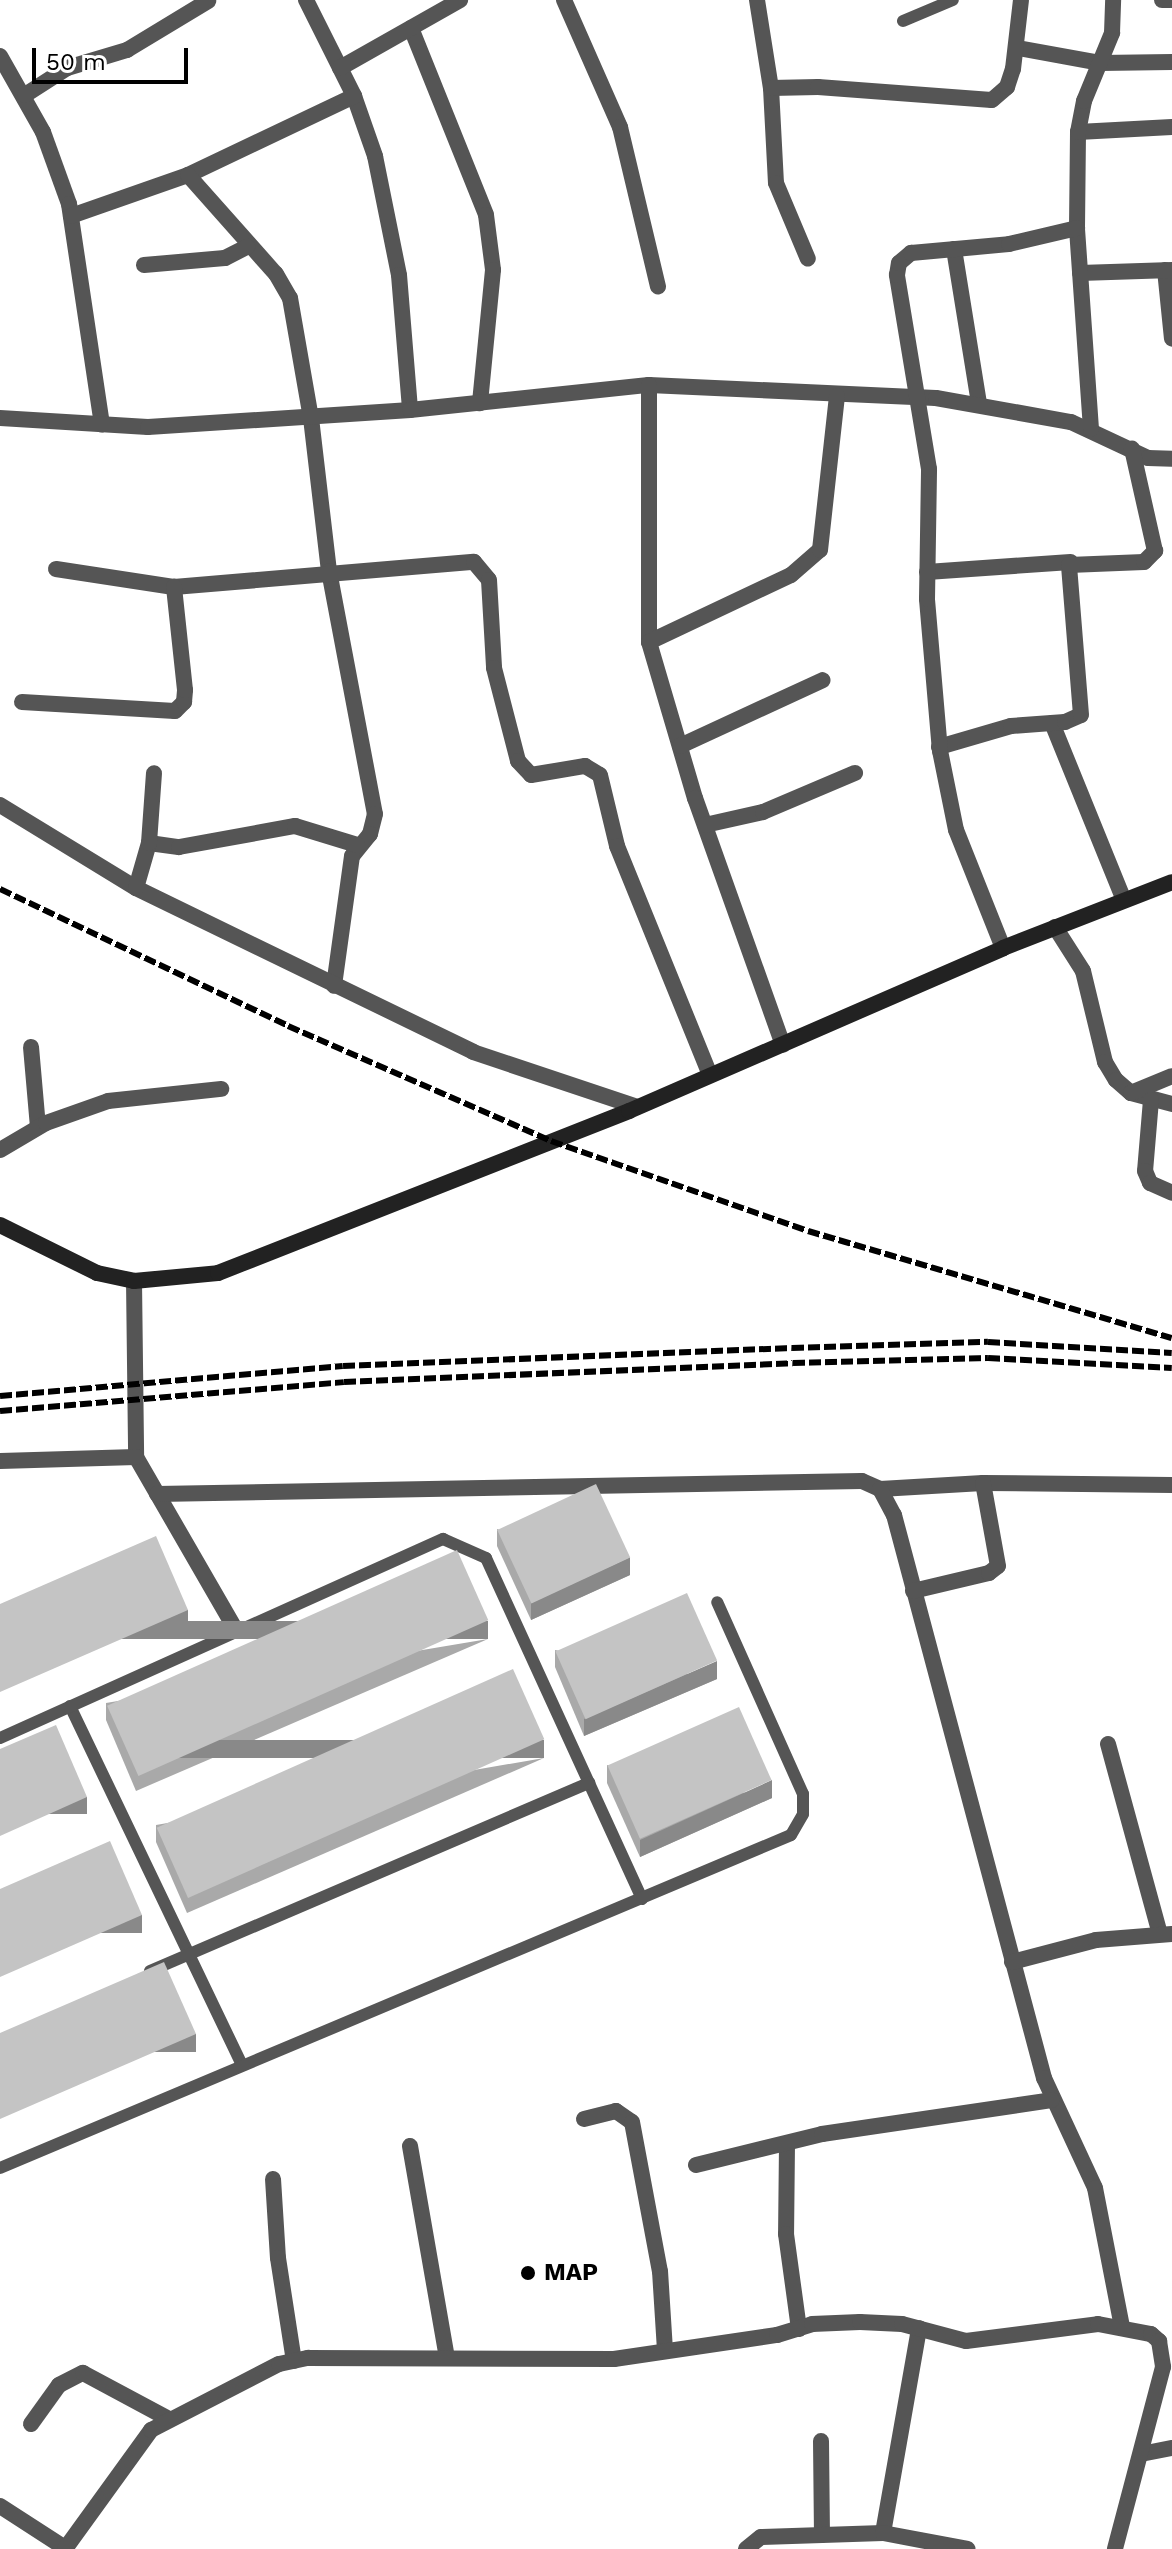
<!DOCTYPE html>
<html>
<head>
<meta charset="utf-8">
<style>
  body { margin:0 }
  #map { position:relative; width:1172px; height:2549px; overflow:hidden; background:#fff; font-family:"Work Sans",sans-serif }
  div>[style] { position:absolute }
  [style*='--x'] { left:calc(var(--x)*1px); top:calc(var(--y)*1px); width:calc(var(--w)*1px); rotate:calc(var(--a)*1deg) }
  .lane>* { height:12px; margin:-6px; padding:0 6px; transform-origin:6px; border-radius:6px; background:#555 }
  .street>* { height:16px; margin:-8px; padding:0 8px; transform-origin:8px; border-radius:8px; background:#555 }
  .secondary>* { height:16px; margin:-8px; padding:0 8px; transform-origin:8px; border-radius:8px; background:#222 }
  .rail>* { height:6px; margin-top:-3px; transform-origin:0; background:repeating-linear-gradient(90deg,#000 0 12px,transparent 0 16px) }
  .wall>* { inset:0; background:#a9a9a9 }
  .shaded-wall>* { inset:0; background:#898989; transform-origin:0 0 }
  .building>* { inset:0; background:#c4c4c4; transform-origin:0 0 }
  .dots>* { width:22px; height:22px; translate:-50% -50%; box-sizing:border-box; border:4px solid #fff; border-radius:50% }
  span { translate:-50% -50%; white-space:nowrap; text-align:center; line-height:1.15; -webkit-text-stroke:8px #fff; paint-order:stroke }
  .poi-label { font-size:24px; color:#000; font-weight:700 }
  .left { translate:0 -50%; text-align:left }
  .scale { position:absolute; left:32px; top:48px; width:156px; height:36px; box-sizing:border-box; border:4px solid #000; border-top:0; padding-left:10px; font-size:24px; line-height:28px; white-space:nowrap; color:#000; -webkit-text-stroke:6px #fff; paint-order:stroke }
</style>
</head>
<body>
<div id="map">
  <div class="lane">
    <i style="--x:903;--y:21;--w:54;--a:-22.8"></i>
    <i style="--x:70;--y:1706;--w:396;--a:64.4"></i>
    <i style="--x:0;--y:1738;--w:486;--a:-24.2"></i>
    <i style="--x:443;--y:1539;--w:47;--a:23.8"></i>
    <i style="--x:486;--y:1558;--w:375;--a:65.4"></i>
    <i style="--x:150;--y:1971;--w:478;--a:-23.2"></i>
    <i style="--x:0;--y:2168;--w:858;--a:-22.83"></i>
    <i style="--x:791;--y:1835;--w:24;--a:-60"></i>
    <i style="--x:803;--y:1814;--w:20;--a:-90"></i>
    <i style="--x:803;--y:1794;--w:210;--a:-114.1"></i>
  </div>
  <div class="street">
    <i style="--x:306;--y:0;--w:107;--a:63.4"></i>
    <i style="--x:354;--y:96;--w:64;--a:70.7"></i>
    <i style="--x:375;--y:156;--w:121;--a:78.6"></i>
    <i style="--x:399;--y:275;--w:135;--a:85.3"></i>
    <i style="--x:564;--y:0;--w:139;--a:66.2"></i>
    <i style="--x:620;--y:127;--w:164;--a:76.6"></i>
    <i style="--x:757;--y:0;--w:89;--a:81"></i>
    <i style="--x:771;--y:88;--w:95;--a:87"></i>
    <i style="--x:776;--y:183;--w:82;--a:67.2"></i>
    <i style="--x:1162;--y:0;--w:10;--a:0"></i>
    <i style="--x:411;--y:28;--w:201;--a:68.1"></i>
    <i style="--x:486;--y:215;--w:55;--a:82.7"></i>
    <i style="--x:493;--y:270;--w:134;--a:95.6"></i>
    <i style="--x:1018;--y:48;--w:83;--a:10.4"></i>
    <i style="--x:1100;--y:63;--w:72;--a:-0.8"></i>
    <i style="--x:0;--y:56;--w:87;--a:60.5"></i>
    <i style="--x:43;--y:132;--w:77;--a:70.1"></i>
    <i style="--x:69;--y:204;--w:223;--a:81.5"></i>
    <i style="--x:340;--y:68;--w:138;--a:-29.5"></i>
    <i style="--x:771;--y:88;--w:47;--a:-1.2"></i>
    <i style="--x:818;--y:87;--w:174;--a:4.3"></i>
    <i style="--x:992;--y:100;--w:20;--a:-41"></i>
    <i style="--x:1007;--y:87;--w:19;--a:-72"></i>
    <i style="--x:1013;--y:69;--w:69;--a:-83.4"></i>
    <i style="--x:25;--y:95;--w:50;--a:-32.7"></i>
    <i style="--x:67;--y:68;--w:63;--a:-16.7"></i>
    <i style="--x:127;--y:50;--w:95;--a:-31.2"></i>
    <i style="--x:1078;--y:132;--w:94;--a:-3"></i>
    <i style="--x:188;--y:175;--w:184;--a:-25.4"></i>
    <i style="--x:71;--y:216;--w:124;--a:-19.3"></i>
    <i style="--x:188;--y:175;--w:132;--a:48.4"></i>
    <i style="--x:276;--y:274;--w:28;--a:60"></i>
    <i style="--x:290;--y:298;--w:122;--a:80.1"></i>
    <i style="--x:311;--y:418;--w:154;--a:83.3"></i>
    <i style="--x:329;--y:571;--w:247;--a:79.3"></i>
    <i style="--x:375;--y:814;--w:21;--a:104"></i>
    <i style="--x:370;--y:834;--w:28;--a:129"></i>
    <i style="--x:352;--y:856;--w:131;--a:97.9"></i>
    <i style="--x:954;--y:249;--w:157;--a:80.8"></i>
    <i style="--x:144;--y:265;--w:81;--a:-4.9"></i>
    <i style="--x:225;--y:258;--w:25;--a:-27"></i>
    <i style="--x:1165;--y:270;--w:69;--a:84.2"></i>
    <i style="--x:1080;--y:273;--w:92;--a:-1.9"></i>
    <i style="--x:649;--y:385;--w:287;--a:2.6"></i>
    <i style="--x:936;--y:398;--w:137;--a:10.1"></i>
    <i style="--x:1071;--y:422;--w:85;--a:25.1"></i>
    <i style="--x:1148;--y:458;--w:24;--a:2"></i>
    <i style="--x:0;--y:418;--w:148;--a:3.5"></i>
    <i style="--x:148;--y:427;--w:263;--a:-3.7"></i>
    <i style="--x:410;--y:410;--w:240;--a:-6"></i>
    <i style="--x:649;--y:385;--w:257;--a:90"></i>
    <i style="--x:649;--y:642;--w:163;--a:73.6"></i>
    <i style="--x:695;--y:798;--w:262;--a:70.4"></i>
    <i style="--x:1091;--y:429;--w:201;--a:-94"></i>
    <i style="--x:1077;--y:228;--w:96;--a:-89.4"></i>
    <i style="--x:1078;--y:132;--w:32;--a:-79"></i>
    <i style="--x:1084;--y:101;--w:74;--a:-67.6"></i>
    <i style="--x:1112;--y:33;--w:33;--a:-88"></i>
    <i style="--x:56;--y:569;--w:119;--a:8.7"></i>
    <i style="--x:174;--y:587;--w:301;--a:-4.8"></i>
    <i style="--x:474;--y:562;--w:23;--a:50"></i>
    <i style="--x:489;--y:580;--w:88;--a:86.7"></i>
    <i style="--x:494;--y:668;--w:96;--a:75.5"></i>
    <i style="--x:518;--y:761;--w:19;--a:47"></i>
    <i style="--x:531;--y:775;--w:55;--a:-9.5"></i>
    <i style="--x:585;--y:766;--w:17;--a:31"></i>
    <i style="--x:600;--y:775;--w:73;--a:76.5"></i>
    <i style="--x:617;--y:846;--w:245;--a:67.9"></i>
    <i style="--x:927;--y:572;--w:144;--a:-4"></i>
    <i style="--x:649;--y:642;--w:157;--a:-25.3"></i>
    <i style="--x:791;--y:575;--w:38;--a:-41"></i>
    <i style="--x:820;--y:550;--w:155;--a:-83.7"></i>
    <i style="--x:22;--y:702;--w:153;--a:3.4"></i>
    <i style="--x:175;--y:711;--w:13;--a:-45"></i>
    <i style="--x:184;--y:702;--w:12;--a:-85"></i>
    <i style="--x:185;--y:690;--w:104;--a:-96.1"></i>
    <i style="--x:1052;--y:723;--w:191;--a:67.9"></i>
    <i style="--x:680;--y:746;--w:157;--a:-24.8"></i>
    <i style="--x:939;--y:747;--w:75;--a:-16.3"></i>
    <i style="--x:1011;--y:726;--w:54;--a:-4.2"></i>
    <i style="--x:1065;--y:722;--w:17;--a:-24"></i>
    <i style="--x:1081;--y:715;--w:150;--a:-94.6"></i>
    <i style="--x:1069;--y:565;--w:75;--a:-2.3"></i>
    <i style="--x:1144;--y:562;--w:16;--a:-45"></i>
    <i style="--x:1155;--y:551;--w:105;--a:-102.7"></i>
    <i style="--x:0;--y:805;--w:159;--a:31.4"></i>
    <i style="--x:136;--y:888;--w:375;--a:25.9"></i>
    <i style="--x:473;--y:1052;--w:173;--a:18.5"></i>
    <i style="--x:705;--y:825;--w:59;--a:-12.6"></i>
    <i style="--x:763;--y:812;--w:100;--a:-23"></i>
    <i style="--x:149;--y:843;--w:30;--a:8"></i>
    <i style="--x:179;--y:847;--w:118;--a:-10.3"></i>
    <i style="--x:295;--y:826;--w:65;--a:17"></i>
    <i style="--x:136;--y:888;--w:47;--a:-73.9"></i>
    <i style="--x:149;--y:843;--w:70;--a:-85.9"></i>
    <i style="--x:1055;--y:927;--w:52;--a:57.5"></i>
    <i style="--x:1083;--y:971;--w:94;--a:76.4"></i>
    <i style="--x:1105;--y:1062;--w:21;--a:59"></i>
    <i style="--x:1116;--y:1080;--w:20;--a:41"></i>
    <i style="--x:1131;--y:1093;--w:42;--a:15"></i>
    <i style="--x:1003;--y:948;--w:127;--a:-111.7"></i>
    <i style="--x:956;--y:830;--w:81;--a:-101.4"></i>
    <i style="--x:940;--y:751;--w:153;--a:-94.9"></i>
    <i style="--x:927;--y:599;--w:130;--a:-89.1"></i>
    <i style="--x:929;--y:469;--w:197;--a:-99.4"></i>
    <i style="--x:897;--y:275;--w:12;--a:-81"></i>
    <i style="--x:899;--y:263;--w:16;--a:-40"></i>
    <i style="--x:911;--y:253;--w:98;--a:-5.2"></i>
    <i style="--x:1009;--y:244;--w:70;--a:-13.2"></i>
    <i style="--x:31;--y:1047;--w:80;--a:85"></i>
    <i style="--x:1131;--y:1093;--w:44;--a:-22.5"></i>
    <i style="--x:1151;--y:1100;--w:71;--a:94.8"></i>
    <i style="--x:1145;--y:1171;--w:13;--a:67"></i>
    <i style="--x:1150;--y:1183;--w:24;--a:24"></i>
    <i style="--x:0;--y:1150;--w:53;--a:-30.4"></i>
    <i style="--x:46;--y:1123;--w:66;--a:-19.5"></i>
    <i style="--x:108;--y:1101;--w:114;--a:-6.1"></i>
    <i style="--x:134;--y:1281;--w:176;--a:89.3"></i>
    <i style="--x:136;--y:1457;--w:200;--a:60"></i>
    <i style="--x:0;--y:1461;--w:136;--a:-1.7"></i>
    <i style="--x:880;--y:1489;--w:103;--a:-3.3"></i>
    <i style="--x:983;--y:1483;--w:189;--a:0.6"></i>
    <i style="--x:157;--y:1494;--w:705;--a:-1.06"></i>
    <i style="--x:862;--y:1481;--w:20;--a:24"></i>
    <i style="--x:880;--y:1489;--w:30;--a:62"></i>
    <i style="--x:894;--y:1515;--w:583;--a:75.08"></i>
    <i style="--x:1044;--y:2078;--w:121;--a:65.1"></i>
    <i style="--x:1095;--y:2188;--w:142;--a:79"></i>
    <i style="--x:913;--y:1591;--w:78;--a:-13.3"></i>
    <i style="--x:989;--y:1573;--w:11;--a:-38"></i>
    <i style="--x:998;--y:1566;--w:84;--a:-100.2"></i>
    <i style="--x:1108;--y:1744;--w:197;--a:74.7"></i>
    <i style="--x:1012;--y:1962;--w:87;--a:-14.7"></i>
    <i style="--x:1096;--y:1940;--w:76;--a:-4.5"></i>
    <i style="--x:584;--y:2119;--w:33;--a:-14"></i>
    <i style="--x:616;--y:2111;--w:19;--a:35"></i>
    <i style="--x:632;--y:2122;--w:152;--a:79.4"></i>
    <i style="--x:660;--y:2271;--w:80;--a:86.4"></i>
    <i style="--x:787;--y:2144;--w:90;--a:90.6"></i>
    <i style="--x:786;--y:2234;--w:96;--a:82.2"></i>
    <i style="--x:410;--y:2146;--w:215;--a:80.1"></i>
    <i style="--x:696;--y:2165;--w:130;--a:-13.8"></i>
    <i style="--x:822;--y:2134;--w:232;--a:-8.4"></i>
    <i style="--x:273;--y:2179;--w:79;--a:86.4"></i>
    <i style="--x:278;--y:2258;--w:104;--a:81.2"></i>
    <i style="--x:31;--y:2424;--w:48;--a:-54.3"></i>
    <i style="--x:59;--y:2385;--w:27;--a:-27"></i>
    <i style="--x:83;--y:2373;--w:95;--a:28.2"></i>
    <i style="--x:821;--y:2441;--w:94;--a:89.4"></i>
    <i style="--x:1141;--y:2454;--w:32;--a:-11"></i>
    <i style="--x:0;--y:2506;--w:77;--a:32.9"></i>
    <i style="--x:883;--y:2533;--w:208;--a:-80"></i>
    <i style="--x:65;--y:2549;--w:147;--a:-54.1"></i>
    <i style="--x:151;--y:2430;--w:144;--a:-27.3"></i>
    <i style="--x:279;--y:2364;--w:30;--a:-12"></i>
    <i style="--x:308;--y:2358;--w:306;--a:0.2"></i>
    <i style="--x:614;--y:2359;--w:165;--a:-8.4"></i>
    <i style="--x:777;--y:2335;--w:37;--a:-17"></i>
    <i style="--x:812;--y:2324;--w:48;--a:-2.4"></i>
    <i style="--x:860;--y:2322;--w:42;--a:2.7"></i>
    <i style="--x:902;--y:2324;--w:66;--a:14.9"></i>
    <i style="--x:966;--y:2341;--w:133;--a:-7.3"></i>
    <i style="--x:1098;--y:2324;--w:54;--a:10.7"></i>
    <i style="--x:1151;--y:2334;--w:11;--a:41"></i>
    <i style="--x:1159;--y:2341;--w:26;--a:81"></i>
    <i style="--x:1163;--y:2367;--w:188;--a:104.8"></i>
    <i style="--x:746;--y:2549;--w:19;--a:-39"></i>
    <i style="--x:761;--y:2537;--w:122;--a:-1.9"></i>
    <i style="--x:883;--y:2533;--w:86;--a:10.7"></i>
  </div>
  <div class="secondary">
    <i style="--x:0;--y:1225;--w:108;--a:26.3"></i>
    <i style="--x:97;--y:1273;--w:38;--a:12"></i>
    <i style="--x:134;--y:1281;--w:84;--a:-5.4"></i>
    <i style="--x:218;--y:1273;--w:442;--a:-21.5"></i>
    <i style="--x:629;--y:1111;--w:408;--a:-23.5"></i>
    <i style="--x:1003;--y:948;--w:181;--a:-21.3"></i>
  </div>
  <div class="rail">
    <i style="--x:0;--y:889;--w:319;--a:25.4"></i>
    <i style="--x:288;--y:1026;--w:287;--a:23.6"></i>
    <i style="--x:551;--y:1141;--w:272;--a:19.3"></i>
    <i style="--x:808;--y:1231;--w:379;--a:16.4"></i>
    <i style="--x:0;--y:1396;--w:344;--a:-5"></i>
    <i style="--x:343;--y:1366;--w:449;--a:-2.3"></i>
    <i style="--x:792;--y:1348;--w:196;--a:-1.8"></i>
    <i style="--x:988;--y:1342;--w:184;--a:3.4"></i>
    <i style="--x:0;--y:1411;--w:345;--a:-4.8"></i>
    <i style="--x:344;--y:1382;--w:449;--a:-2.4"></i>
    <i style="--x:793;--y:1363;--w:195;--a:-1.5"></i>
    <i style="--x:988;--y:1358;--w:184;--a:3.1"></i>
  </div>
  <div class="wall">
    <i style="clip-path:polygon(497px 1529px,630px 1575px,531px 1620px,497px 1546px)"></i>
    <i style="clip-path:polygon(488px 1639px,136px 1791px,106px 1720px,106px 1703px)"></i>
    <i style="clip-path:polygon(555px 1650px,717px 1679px,584px 1736px,555px 1667px)"></i>
    <i style="clip-path:polygon(544px 1758px,187px 1913px,156px 1842px,156px 1825px)"></i>
    <i style="clip-path:polygon(607px 1765px,772px 1798px,640px 1857px,607px 1783px)"></i>
  </div>
  <div class="shaded-wall">
    <i style="clip-path:polygon(630px 1557px,630px 1575px,531px 1620px,531px 1603px)"></i>
    <i style="left:188px;top:1610px;width:17px;height:205px;rotate:90deg"></i>
    <i style="left:488px;top:1621px;width:18px;height:384px;rotate:90deg"></i>
    <i style="clip-path:polygon(717px 1661px,717px 1679px,584px 1736px,584px 1719px)"></i>
    <i style="left:544px;top:1740px;width:18px;height:390px;rotate:90deg"></i>
    <i style="clip-path:polygon(772px 1780px,772px 1798px,640px 1857px,640px 1840px)"></i>
    <i style="left:87px;top:1797px;width:17px;height:95px;rotate:90deg"></i>
    <i style="left:142px;top:1915px;width:18px;height:155px;rotate:90deg"></i>
    <i style="left:196px;top:2034px;width:18px;height:214px;rotate:90deg"></i>
  </div>
  <div class="building">
    <i style="left:596px;top:1484px;width:81px;height:109px;rotate:65deg"></i>
    <i style="clip-path:polygon(156px 1536px,188px 1610px,0 1692px,0 1604px)"></i>
    <i style="left:457px;top:1550px;width:77px;height:383px;rotate:66deg"></i>
    <i style="left:687px;top:1593px;width:74px;height:144px;rotate:66deg"></i>
    <i style="left:513px;top:1669px;width:77px;height:390px;rotate:66deg"></i>
    <i style="left:739px;top:1707px;width:80px;height:144px;rotate:66deg"></i>
    <i style="clip-path:polygon(56px 1725px,87px 1797px,0 1836px,0 1749px)"></i>
    <i style="clip-path:polygon(110px 1841px,142px 1915px,0 1977px,0 1889px)"></i>
    <i style="clip-path:polygon(164px 1962px,196px 2034px,0 2119px,0 2033px)"></i>
  </div>
  <div class="dots">
    <i style="left:528px;top:2273px;background:#000"></i>
  </div>
  <div class="poi-label">
    <span class="left" style="left:544px;top:2273px">MAP</span>
  </div>
  <div class="scale">50 m</div>
</div>
</body>
</html>
